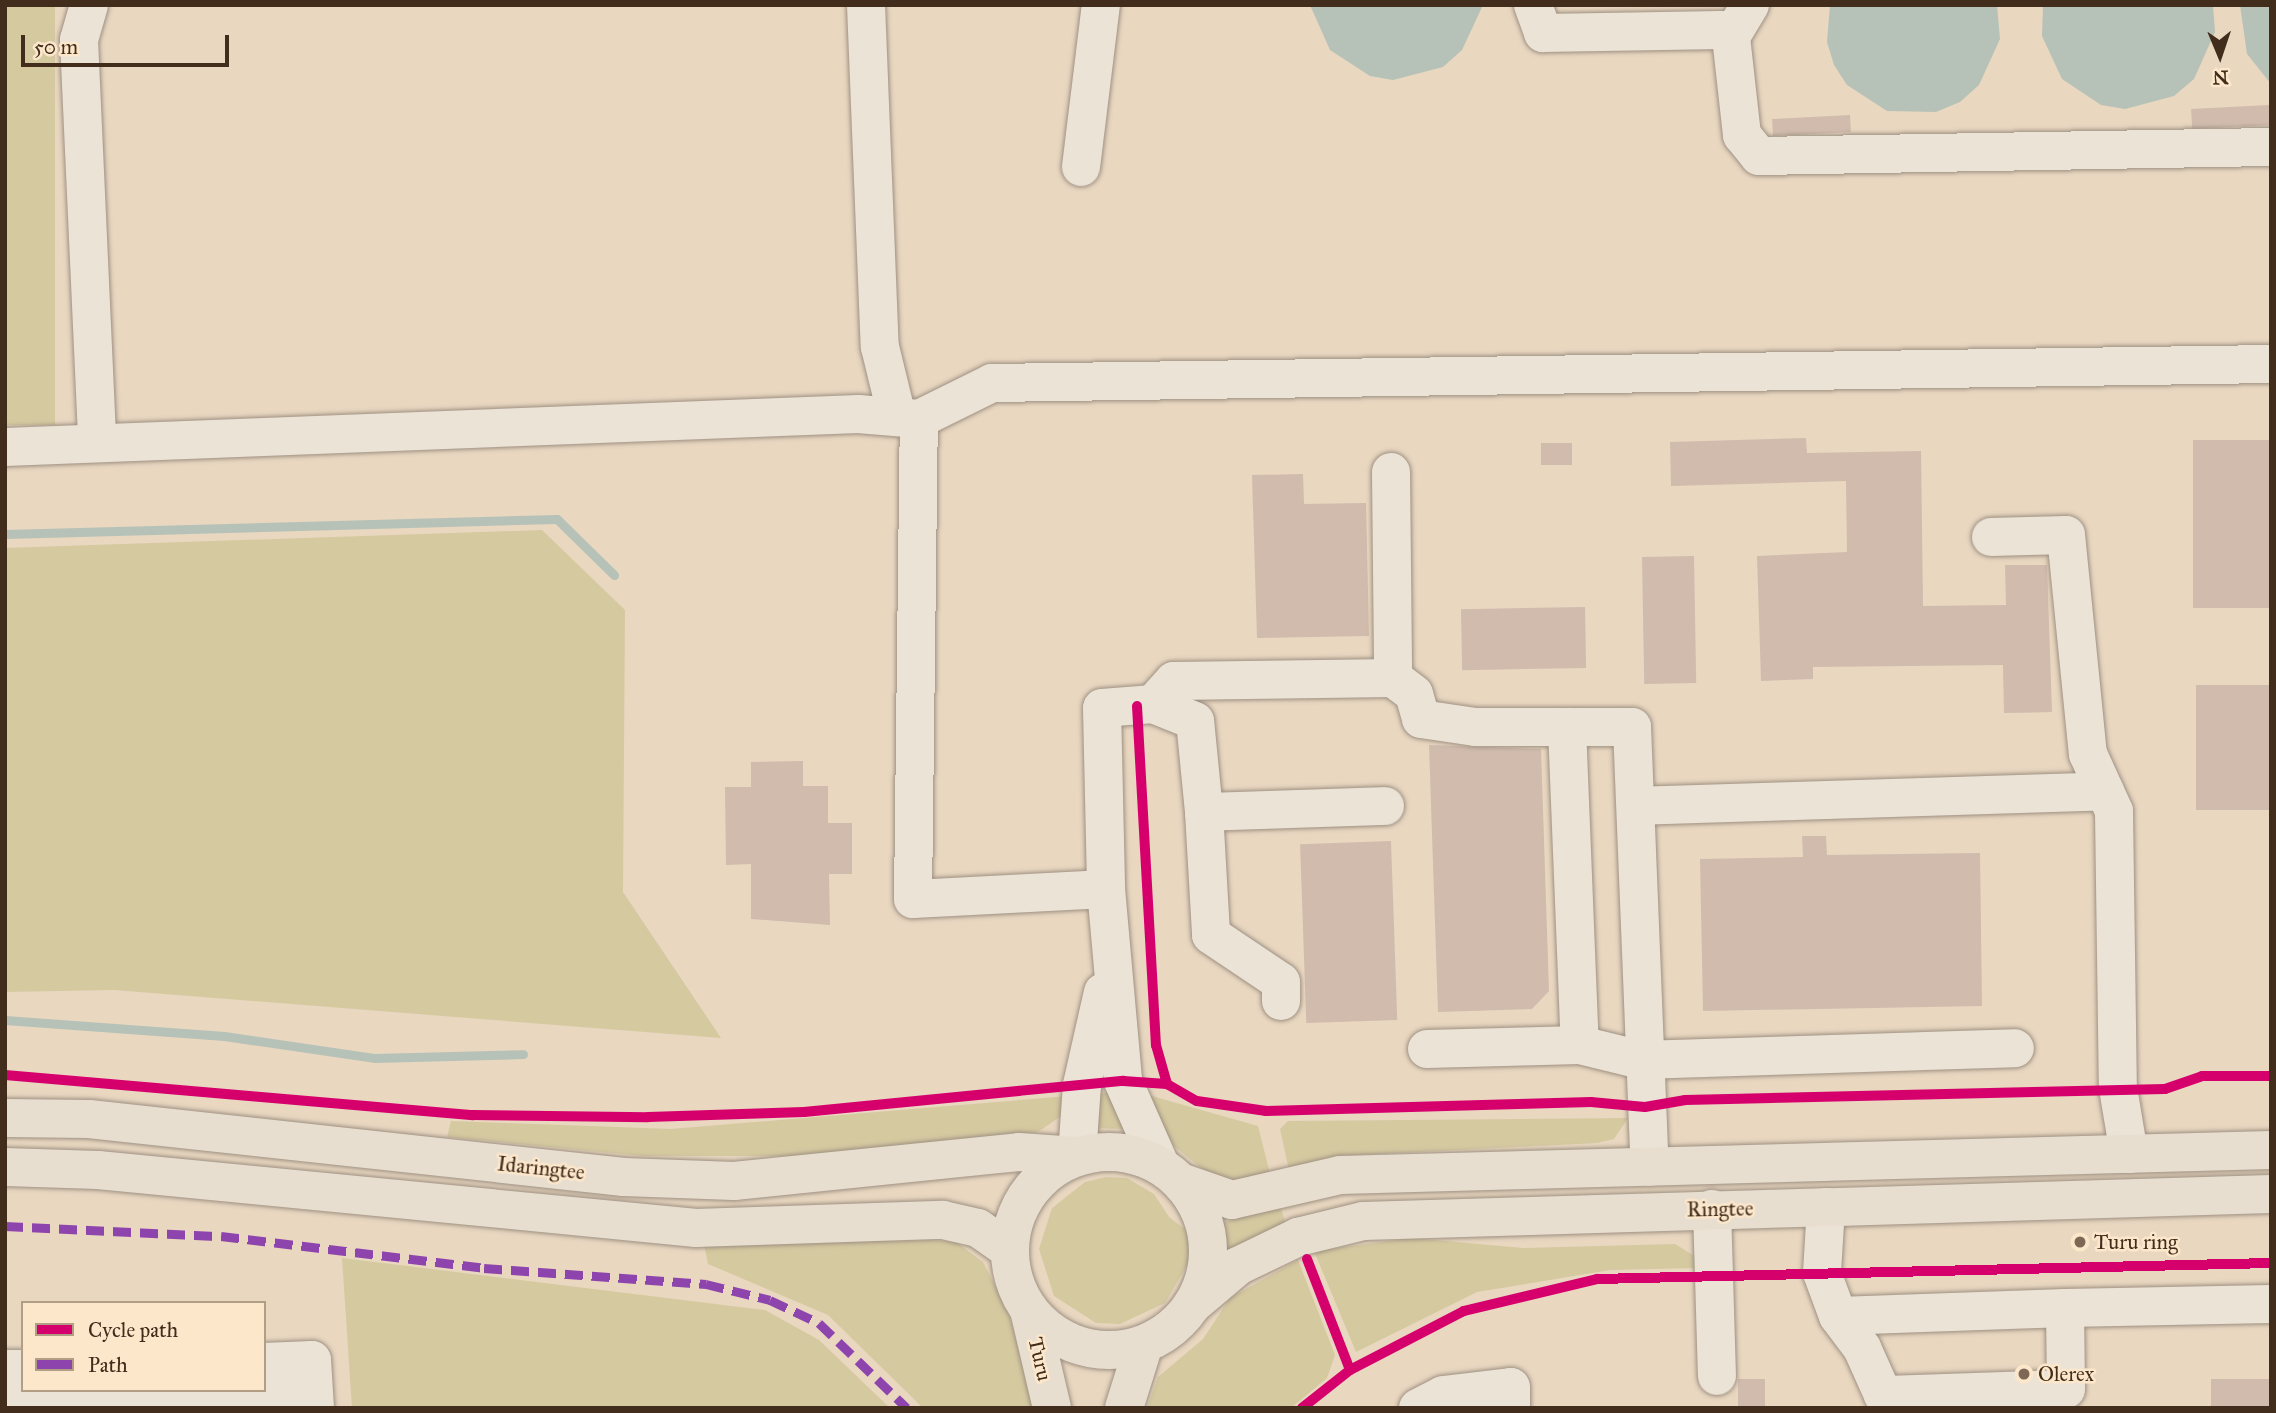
<!DOCTYPE html>
<html>
<head>
<meta charset="utf-8">
<style>
  body { margin:0 }
  #map { position:relative; width:2276px; height:1413px; overflow:hidden; background:#e9d7c0; font-family:"IM FELL Great Primer",serif }
  div>[style] { position:absolute }
  [style*='--x'] { left:calc(var(--x)*1px); top:calc(var(--y)*1px); width:calc(var(--w)*1px); rotate:calc(var(--a)*1deg) }
  .green>* { inset:0; background:#d5c9a0; transform-origin:0 0 }
  .water>* { inset:0; background:#b6c2b7 }
  .stream>* { height:9px; margin:-4.5px; padding:0 4.5px; transform-origin:4.5px; border-radius:4.5px; background:#b6c2b7 }
  .building>* { inset:0; background:#d1bbad; transform-origin:0 0 }
  .roads { filter:drop-shadow(0 0 2px #9e9182) drop-shadow(0 0 2px #9e9182) }
  .minor>* { height:38px; margin:-19px; padding:0 19px; transform-origin:19px; border-radius:19px; background:#ece3d7 }
  .major>* { height:38px; margin:-19px; padding:0 19px; transform-origin:19px; border-radius:19px; background:#e8ded0 }
  .major>.ring { margin:-19px; padding:0; box-sizing:content-box; background:none; border:38px solid #e8ded0; border-radius:50% }
  .quiet>* { height:9px; margin-top:-4.5px; transform-origin:0; background:repeating-linear-gradient(90deg,#8e44ad 0 18px,transparent 0 27px) }
  .cycleway>* { height:10px; margin:-5px; padding:0 5px; transform-origin:5px; border-radius:5px; background:#d6006c }
  .dots>* { width:19px; height:19px; translate:-50% -50%; box-sizing:border-box; border:4px solid #fce7cb; border-radius:50% }
  span { translate:-50% -50%; white-space:nowrap; text-align:center; line-height:1.15; -webkit-text-stroke:5px #fce7cb; paint-order:stroke }
  .street-label { font-size:21px; color:#422d1c }
  .poi-label { font-size:21px; color:#422d1c }
  .left { translate:0 -50%; text-align:left }
  .frame { position:absolute; inset:0; border:7px solid #422d1c; pointer-events:none }
  .legend { position:absolute; left:21px; top:1301px; width:245px; height:91px; box-sizing:border-box; background:#fce7cb; border:2px solid #b29d85; margin:0; padding:9px 12px; list-style:none; font-size:21px; color:#422d1c }
  .legend li { display:flex; align-items:center; gap:14px; height:35px }
  .legend b { width:35px; border:2px solid #b29d85 }
  .north { position:absolute; left:2185px; top:21px; width:70px; height:70px; -webkit-text-stroke:5px #fce7cb; paint-order:stroke; rotate:178deg; font-size:19px; font-weight:700; line-height:28px; text-align:center; color:#422d1c }
  .north::after { content:''; display:block; margin:auto; width:24px; height:32px; background:#422d1c; clip-path:polygon(50% 0,100% 100%,50% 72%,0 100%) }
  .scale { position:absolute; left:21px; top:35px; width:208px; height:32px; box-sizing:border-box; border:4px solid #422d1c; border-top:0; padding-left:9px; font-size:21px; line-height:24px; white-space:nowrap; color:#422d1c; -webkit-text-stroke:5px #fce7cb; paint-order:stroke }
</style>
</head>
<body>
<div id="map">
  <div class="green">
    <i style="left:5px;top:5px;width:50px;height:420px"></i>
    <i style="clip-path:polygon(542px 530px,625px 610px,623px 892px,721px 1038px,114px 990px,5px 992px,5px 548px)"></i>
    <i style="clip-path:polygon(1117px 1092px,1125px 1129px,1095px 1128px,1095px 1094px)"></i>
    <i style="clip-path:polygon(1141px 1093px,1258px 1126px,1270px 1174px,1226px 1181px,1201px 1168px,1174px 1146px)"></i>
    <i style="clip-path:polygon(1068px 1096px,1064px 1114px,1038px 1132px,820px 1156px,643px 1156px,447px 1137px,451px 1121px,671px 1129px)"></i>
    <i style="clip-path:polygon(1628px 1118px,1614px 1139px,1597px 1143px,1358px 1155px,1289px 1170px,1280px 1129px,1288px 1121px)"></i>
    <i style="clip-path:polygon(1106px 1177px,1127px 1178px,1154px 1194px,1169px 1217px,1191px 1234px,1190px 1260px,1165px 1303px,1120px 1324px,1096px 1323px,1054px 1296px,1039px 1249px,1052px 1208px,1085px 1182px)"></i>
    <i style="clip-path:polygon(1280px 1205px,1287px 1228px,1222px 1257px,1219px 1224px)"></i>
    <i style="clip-path:polygon(1412px 1238px,1523px 1248px,1675px 1244px,1696px 1257px,1698px 1268px,1610px 1270px,1477px 1292px,1356px 1352px,1314px 1251px)"></i>
    <i style="clip-path:polygon(932px 1240px,956px 1242px,983px 1262px,1008px 1311px,1036px 1408px,923px 1408px,828px 1315px,708px 1264px,704px 1244px)"></i>
    <i style="clip-path:polygon(342px 1258px,765px 1310px,819px 1340px,890px 1408px,352px 1408px)"></i>
    <i style="clip-path:polygon(1298px 1260px,1335px 1355px,1327px 1378px,1291px 1408px,1147px 1408px,1158px 1377px,1203px 1339px,1230px 1298px)"></i>
  </div>
  <div class="water">
    <i style="clip-path:polygon(1310px 5px,1483px 5px,1462px 50px,1443px 67px,1393px 80px,1370px 76px,1330px 50px)"></i>
    <i style="clip-path:polygon(1830px 5px,1997px 5px,2000px 39px,1979px 85px,1960px 102px,1936px 112px,1887px 111px,1847px 85px,1834px 65px,1827px 42px)"></i>
    <i style="clip-path:polygon(2043px 5px,2213px 5px,2215px 32px,2194px 79px,2174px 96px,2125px 109px,2101px 105px,2062px 79px,2042px 36px)"></i>
    <i style="clip-path:polygon(2240px 5px,2271px 5px,2271px 84px,2247px 54px)"></i>
  </div>
  <div class="stream">
    <i style="--x:5;--y:534;--w:552;--a:-1.56"></i>
    <i style="--x:557;--y:519;--w:80;--a:44.5"></i>
    <i style="--x:5;--y:1020;--w:220;--a:4.2"></i>
    <i style="--x:224;--y:1036;--w:153;--a:8.3"></i>
    <i style="--x:375;--y:1058;--w:148;--a:-1.5"></i>
  </div>
  <div class="building">
    <i style="left:2269px;top:105px;width:20px;height:78px;rotate:87deg"></i>
    <i style="left:1850px;top:115px;width:17px;height:78px;rotate:87deg"></i>
    <i style="clip-path:polygon(1806px 438px,1807px 453px,1921px 451px,1923px 606px,2006px 605px,2005px 565px,2047px 565px,2052px 712px,2004px 713px,2003px 665px,1813px 667px,1813px 679px,1761px 681px,1757px 556px,1847px 552px,1846px 481px,1671px 486px,1670px 442px)"></i>
    <i style="left:2271px;top:440px;width:168px;height:78px;rotate:90deg"></i>
    <i style="left:1541px;top:443px;width:31px;height:22px"></i>
    <i style="clip-path:polygon(1303px 474px,1304px 504px,1366px 503px,1369px 636px,1257px 638px,1252px 475px)"></i>
    <i style="left:1694px;top:556px;width:127px;height:52px;rotate:89deg"></i>
    <i style="left:1585px;top:607px;width:61px;height:124px;rotate:89deg"></i>
    <i style="left:2271px;top:685px;width:125px;height:75px;rotate:90deg"></i>
    <i style="clip-path:polygon(1429px 745px,1541px 749px,1549px 991px,1532px 1009px,1438px 1012px)"></i>
    <i style="clip-path:polygon(803px 761px,803px 786px,828px 786px,828px 823px,852px 823px,852px 874px,829px 874px,830px 925px,751px 919px,751px 864px,726px 865px,725px 787px,751px 787px,751px 762px)"></i>
    <i style="clip-path:polygon(1802px 836px,1826px 836px,1827px 855px,1980px 853px,1982px 1006px,1703px 1011px,1700px 859px,1803px 857px)"></i>
    <i style="left:1391px;top:841px;width:179px;height:91px;rotate:88deg"></i>
    <i style="left:1738px;top:1379px;width:27px;height:29px"></i>
    <i style="left:2271px;top:1379px;width:29px;height:60px;rotate:90deg"></i>
  </div>
  <div class="roads">
    <div class="minor">
      <i style="--x:89;--y:5;--w:36;--a:106"></i>
      <i style="--x:79;--y:40;--w:403;--a:87.4"></i>
      <i style="--x:866;--y:5;--w:342;--a:87.7"></i>
      <i style="--x:880;--y:347;--w:72;--a:76.3"></i>
      <i style="--x:1533;--y:5;--w:30;--a:70"></i>
      <i style="--x:1543;--y:33;--w:178;--a:-1"></i>
      <i style="--x:1721;--y:30;--w:12;--a:35"></i>
      <i style="--x:1750;--y:5;--w:37;--a:121"></i>
      <i style="--x:1731;--y:37;--w:99;--a:83.6"></i>
      <i style="--x:1742;--y:135;--w:27;--a:51"></i>
      <i style="--x:1759;--y:156;--w:512;--a:-1.01"></i>
      <i style="--x:1081;--y:167;--w:163;--a:-83"></i>
      <i style="--x:5;--y:447;--w:854;--a:-2.22"></i>
      <i style="--x:858;--y:414;--w:61;--a:4.7"></i>
      <i style="--x:1391;--y:472;--w:206;--a:89.4"></i>
      <i style="--x:1393;--y:678;--w:26;--a:37"></i>
      <i style="--x:1414;--y:694;--w:26;--a:74"></i>
      <i style="--x:1421;--y:719;--w:55;--a:8.4"></i>
      <i style="--x:1475;--y:727;--w:157;--a:0"></i>
      <i style="--x:1632;--y:727;--w:440;--a:87.7"></i>
      <i style="--x:1991;--y:537;--w:75;--a:-1.5"></i>
      <i style="--x:2066;--y:535;--w:220;--a:84.3"></i>
      <i style="--x:2088;--y:754;--w:63;--a:65.5"></i>
      <i style="--x:2114;--y:811;--w:277;--a:89.2"></i>
      <i style="--x:2118;--y:1088;--w:67;--a:80.5"></i>
      <i style="--x:1153;--y:704;--w:51;--a:175.5"></i>
      <i style="--x:1102;--y:708;--w:181;--a:88.7"></i>
      <i style="--x:1106;--y:889;--w:193;--a:84.9"></i>
      <i style="--x:1123;--y:1081;--w:92;--a:66.2"></i>
      <i style="--x:1567;--y:727;--w:318;--a:87.7"></i>
      <i style="--x:1385;--y:806;--w:181;--a:178.1"></i>
      <i style="--x:1204;--y:812;--w:91;--a:-95.6"></i>
      <i style="--x:1195;--y:721;--w:45;--a:-158"></i>
      <i style="--x:1153;--y:704;--w:31;--a:-48"></i>
      <i style="--x:1174;--y:681;--w:219;--a:-0.8"></i>
      <i style="--x:1636;--y:806;--w:469;--a:-1.8"></i>
      <i style="--x:1204;--y:812;--w:123;--a:86.7"></i>
      <i style="--x:1211;--y:935;--w:84;--a:33.9"></i>
      <i style="--x:1281;--y:982;--w:19;--a:90"></i>
      <i style="--x:1106;--y:889;--w:193;--a:177"></i>
      <i style="--x:913;--y:899;--w:480;--a:-89.3"></i>
      <i style="--x:919;--y:419;--w:81;--a:-26.3"></i>
      <i style="--x:992;--y:383;--w:1279;--a:-0.85"></i>
      <i style="--x:1427;--y:1049;--w:153;--a:-1.5"></i>
      <i style="--x:1580;--y:1045;--w:63;--a:13.8"></i>
      <i style="--x:1641;--y:1060;--w:374;--a:-1.8"></i>
      <i style="--x:1077;--y:1156;--w:71;--a:-86"></i>
      <i style="--x:1082;--y:1085;--w:95;--a:-77.3"></i>
      <i style="--x:1826;--y:1207;--w:66;--a:93.5"></i>
      <i style="--x:1822;--y:1273;--w:46;--a:69.6"></i>
      <i style="--x:1838;--y:1316;--w:40;--a:53"></i>
      <i style="--x:1862;--y:1348;--w:51;--a:65.9"></i>
      <i style="--x:1883;--y:1395;--w:183;--a:-1.9"></i>
      <i style="--x:2066;--y:1389;--w:81;--a:-90.7"></i>
      <i style="--x:2065;--y:1308;--w:227;--a:178"></i>
      <i style="--x:1712;--y:1209;--w:167;--a:88.3"></i>
      <i style="--x:2065;--y:1308;--w:206;--a:-1.1"></i>
      <i style="--x:264;--y:1362;--w:48;--a:-2.4"></i>
      <i style="--x:312;--y:1360;--w:48;--a:86.4"></i>
      <i style="--x:5;--y:1369;--w:18;--a:0"></i>
      <i style="--x:264;--y:1390;--w:24;--a:-2"></i>
      <i style="--x:288;--y:1389;--w:19;--a:87"></i>
      <i style="--x:5;--y:1398;--w:238;--a:-1.9"></i>
      <i style="--x:1418;--y:1408;--w:28;--a:-27"></i>
      <i style="--x:1443;--y:1395;--w:68;--a:-6.7"></i>
      <i style="--x:1511;--y:1387;--w:21;--a:90"></i>
    </div>
    <div class="major">
      <i style="--x:5;--y:1118;--w:84;--a:0.7"></i>
      <i style="--x:89;--y:1119;--w:538;--a:6.19"></i>
      <i style="--x:624;--y:1177;--w:110;--a:2.1"></i>
      <i style="--x:734;--y:1181;--w:286;--a:-5.8"></i>
      <i style="--x:1019;--y:1152;--w:58;--a:3.9"></i>
      <i class="ring" style="left:1010px;top:1152px;width:160px;height:160px"></i>
      <i style="--x:5;--y:1167;--w:93;--a:1.8"></i>
      <i style="--x:98;--y:1170;--w:601;--a:5.54"></i>
      <i style="--x:696;--y:1228;--w:247;--a:-1.9"></i>
      <i style="--x:943;--y:1220;--w:36;--a:13"></i>
      <i style="--x:978;--y:1228;--w:38;--a:35"></i>
      <i style="--x:1183;--y:1183;--w:52;--a:19.1"></i>
      <i style="--x:1232;--y:1200;--w:111;--a:-13"></i>
      <i style="--x:1340;--y:1175;--w:931;--a:-1.54"></i>
      <i style="--x:1192;--y:1305;--w:60;--a:-40.3"></i>
      <i style="--x:1238;--y:1266;--w:67;--a:-25.8"></i>
      <i style="--x:1298;--y:1237;--w:67;--a:-13.8"></i>
      <i style="--x:1363;--y:1221;--w:908;--a:-1.7"></i>
      <i style="--x:1029;--y:1310;--w:101;--a:76.8"></i>
      <i style="--x:1124;--y:1408;--w:67;--a:-72.6"></i>
    </div>
  </div>
  <div class="quiet">
    <i style="--x:5;--y:1226;--w:216;--a:2.7"></i>
    <i style="--x:221;--y:1236;--w:265;--a:6.9"></i>
    <i style="--x:484;--y:1268;--w:223;--a:4.1"></i>
    <i style="--x:706;--y:1284;--w:66;--a:14"></i>
    <i style="--x:770;--y:1300;--w:54;--a:25.1"></i>
    <i style="--x:819;--y:1323;--w:122;--a:44"></i>
  </div>
  <div class="cycleway">
    <i style="--x:1137;--y:706;--w:340;--a:86.8"></i>
    <i style="--x:1156;--y:1045;--w:41;--a:74.2"></i>
    <i style="--x:5;--y:1075;--w:470;--a:4.9"></i>
    <i style="--x:473;--y:1115;--w:175;--a:0.7"></i>
    <i style="--x:648;--y:1117;--w:156;--a:-1.8"></i>
    <i style="--x:804;--y:1112;--w:321;--a:-5.6"></i>
    <i style="--x:1123;--y:1081;--w:44;--a:3.9"></i>
    <i style="--x:1167;--y:1084;--w:34;--a:30"></i>
    <i style="--x:1197;--y:1101;--w:70;--a:8.2"></i>
    <i style="--x:1266;--y:1111;--w:325;--a:-1.6"></i>
    <i style="--x:1591;--y:1102;--w:54;--a:5.3"></i>
    <i style="--x:1645;--y:1107;--w:41;--a:-9.9"></i>
    <i style="--x:1685;--y:1100;--w:480;--a:-1.3"></i>
    <i style="--x:2165;--y:1089;--w:39;--a:-19"></i>
    <i style="--x:2202;--y:1076;--w:69;--a:0"></i>
    <i style="--x:1307;--y:1259;--w:119;--a:68.8"></i>
    <i style="--x:1302;--y:1408;--w:61;--a:-38.4"></i>
    <i style="--x:1350;--y:1370;--w:128;--a:-27.4"></i>
    <i style="--x:1464;--y:1311;--w:137;--a:-13.5"></i>
    <i style="--x:1597;--y:1279;--w:674;--a:-1.36"></i>
  </div>
  <div class="dots">
    <i style="left:2080px;top:1242px;background:#7c6855"></i>
    <i style="left:2024px;top:1374px;background:#7c6855"></i>
  </div>
  <div class="street-label">
    <span style="left:541px;top:1168px;rotate:6deg">Idaringtee</span>
    <span style="left:1720px;top:1209px;rotate:-1deg">Ringtee</span>
    <span style="left:1040px;top:1359px;rotate:77deg">Turu</span>
  </div>
  <div class="poi-label">
    <span class="left" style="left:2094px;top:1242px">Turu ring</span>
    <span class="left" style="left:2038px;top:1374px">Olerex</span>
  </div>
  <div class="frame"></div>
  <ul class="legend">
  <li><b style="height:9px;background:#d6006c"></b>Cycle path</li>
  <li><b style="height:9px;background:#8e44ad"></b>Path</li>
  </ul>
  <div class="north">N</div>
  <div class="scale">50 m</div>
</div>
</body>
</html>
